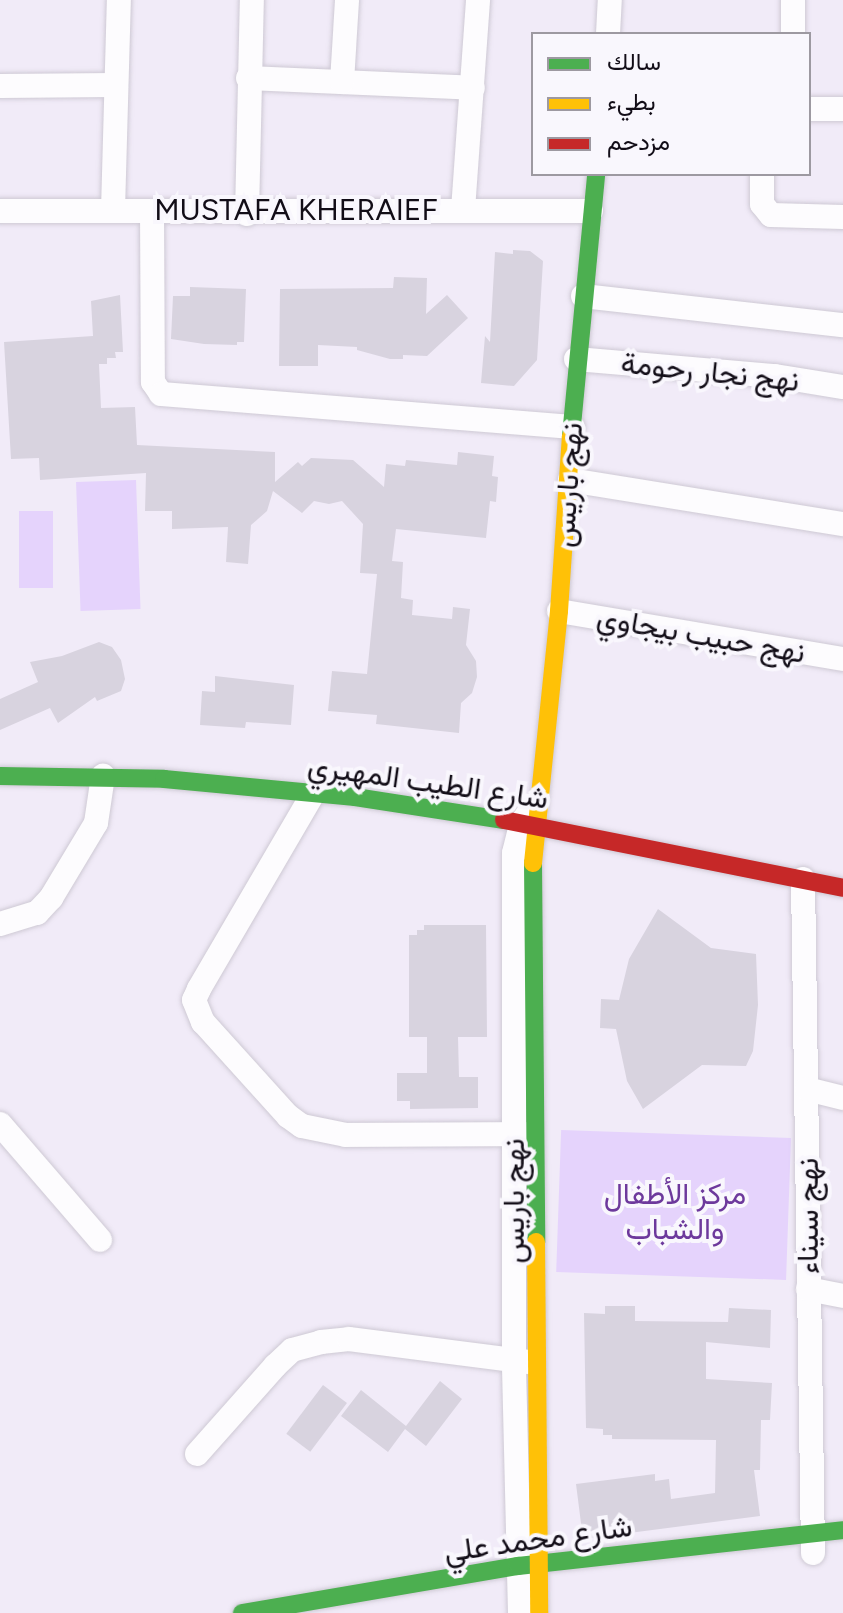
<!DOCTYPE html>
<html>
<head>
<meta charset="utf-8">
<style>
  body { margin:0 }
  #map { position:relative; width:843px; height:1613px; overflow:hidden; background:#f1ebf8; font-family:Figtree,Vazirmatn,sans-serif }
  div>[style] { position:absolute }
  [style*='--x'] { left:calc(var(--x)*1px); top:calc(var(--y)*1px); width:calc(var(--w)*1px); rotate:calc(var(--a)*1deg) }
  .green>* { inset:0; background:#e5d3fc; transform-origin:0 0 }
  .building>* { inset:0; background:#d8d3df; transform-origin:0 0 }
  .roads { filter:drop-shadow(0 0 2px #cec9d4) drop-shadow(0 0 2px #cec9d4) }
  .street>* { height:24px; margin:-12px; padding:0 12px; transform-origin:12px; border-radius:12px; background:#fdfcfe }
  .fast>* { height:18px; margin:-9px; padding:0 9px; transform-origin:9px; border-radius:9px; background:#4caf50 }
  .slow>* { height:18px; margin:-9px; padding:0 9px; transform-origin:9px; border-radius:9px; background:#ffc107 }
  .jam>* { height:18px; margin:-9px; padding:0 9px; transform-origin:9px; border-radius:9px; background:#c62828 }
  span { translate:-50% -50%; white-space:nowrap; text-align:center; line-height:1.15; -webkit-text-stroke:8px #f9f7fd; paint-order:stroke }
  .street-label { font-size:30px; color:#120d17 }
  .park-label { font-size:30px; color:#6d399c }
  .legend { position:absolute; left:531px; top:32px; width:280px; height:144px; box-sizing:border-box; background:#f9f7fd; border:2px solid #9d99a1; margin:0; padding:10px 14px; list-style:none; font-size:24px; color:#120d17 }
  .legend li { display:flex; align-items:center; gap:16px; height:40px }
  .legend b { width:40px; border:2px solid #9d99a1 }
</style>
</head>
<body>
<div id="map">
  <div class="green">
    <i style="left:136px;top:480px;width:129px;height:60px;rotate:88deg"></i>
    <i style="left:19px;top:511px;width:34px;height:77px"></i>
    <i style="left:791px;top:1138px;width:142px;height:230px;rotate:92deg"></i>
  </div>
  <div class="building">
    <i style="clip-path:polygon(513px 250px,530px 251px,543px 261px,537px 360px,514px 386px,481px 383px,485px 336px,490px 342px,495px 252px,513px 254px)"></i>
    <i style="clip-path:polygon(394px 277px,427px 278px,426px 314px,447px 295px,468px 318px,427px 356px,403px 355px,403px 359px,390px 359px,357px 350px,357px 347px,318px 345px,318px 366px,279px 366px,280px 289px,393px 288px)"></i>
    <i style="clip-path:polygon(190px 287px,246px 289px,244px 342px,237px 342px,237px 345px,204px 344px,171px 339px,173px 296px,190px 296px)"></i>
    <i style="clip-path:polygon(120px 295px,123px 352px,115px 352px,116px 358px,107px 358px,107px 364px,99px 364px,101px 408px,135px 407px,137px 445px,275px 452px,275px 482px,298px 462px,302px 466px,311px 458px,353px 460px,384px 487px,386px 464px,405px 466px,406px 460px,457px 465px,458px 452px,494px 456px,492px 476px,498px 477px,496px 502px,490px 501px,486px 538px,396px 529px,392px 561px,403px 562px,401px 598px,413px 600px,412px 615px,452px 619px,453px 607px,470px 609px,466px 645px,476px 661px,477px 677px,472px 693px,461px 703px,459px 733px,376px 724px,377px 715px,328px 711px,332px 671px,367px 674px,377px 574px,360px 573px,363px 524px,342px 501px,329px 504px,314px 501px,302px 513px,273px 491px,267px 511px,251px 525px,248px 564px,226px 562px,228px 527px,172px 529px,172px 511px,145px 511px,146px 473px,40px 480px,39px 458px,11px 459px,4px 342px,93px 336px,91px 301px)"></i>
    <i style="clip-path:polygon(99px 642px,112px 647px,121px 660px,125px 679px,121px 691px,97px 701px,95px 697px,58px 723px,50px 708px,0 730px,0 699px,38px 682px,30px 662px,62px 656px)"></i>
    <i style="clip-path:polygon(215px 676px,294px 685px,291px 725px,246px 722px,245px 728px,200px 725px,202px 691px,215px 692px)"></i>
    <i style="clip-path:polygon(658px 909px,711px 948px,756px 954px,758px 1005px,753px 1051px,746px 1066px,702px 1065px,643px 1109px,627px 1081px,616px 1029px,600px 1028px,601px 999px,619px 1000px,629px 959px)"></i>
    <i style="clip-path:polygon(424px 925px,486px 925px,487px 1037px,458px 1037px,459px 1077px,478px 1077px,478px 1108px,410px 1109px,410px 1101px,397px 1101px,397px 1073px,427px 1073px,427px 1037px,409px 1037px,409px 935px,417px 935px,417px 930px,424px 930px)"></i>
    <i style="clip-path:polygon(605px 1306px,635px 1306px,635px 1321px,728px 1322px,729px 1308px,771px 1310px,770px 1348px,706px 1342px,706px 1379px,772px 1383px,770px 1420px,761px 1420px,760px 1470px,754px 1470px,760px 1516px,583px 1539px,576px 1484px,655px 1474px,655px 1481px,669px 1479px,671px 1499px,715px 1493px,716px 1440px,612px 1439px,612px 1435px,603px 1435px,603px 1429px,586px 1428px,584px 1313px,605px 1314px)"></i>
    <i style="clip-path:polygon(440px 1381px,462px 1399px,426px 1446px,405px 1429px,388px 1452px,341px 1416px,361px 1390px,406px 1426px)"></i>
    <i style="left:323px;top:1385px;width:30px;height:61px;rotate:37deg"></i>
  </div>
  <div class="roads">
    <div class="street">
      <i style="--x:608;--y:34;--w:34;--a:-87"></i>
      <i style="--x:793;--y:34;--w:34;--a:-90"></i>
      <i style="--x:248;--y:78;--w:225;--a:2.5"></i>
      <i style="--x:342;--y:82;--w:82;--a:-86.5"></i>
      <i style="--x:0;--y:86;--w:115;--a:-0.5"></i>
      <i style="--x:809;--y:109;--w:34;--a:0"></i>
      <i style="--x:762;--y:174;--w:30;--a:90"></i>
      <i style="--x:762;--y:204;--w:14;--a:51"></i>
      <i style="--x:771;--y:215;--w:72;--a:1.6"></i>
      <i style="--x:113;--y:210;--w:210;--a:-88.4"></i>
      <i style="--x:463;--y:210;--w:211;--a:-85.9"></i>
      <i style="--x:0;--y:211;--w:591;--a:0"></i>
      <i style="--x:152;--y:211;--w:171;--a:89.7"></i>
      <i style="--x:153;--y:382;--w:14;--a:56"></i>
      <i style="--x:161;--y:394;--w:413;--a:4.6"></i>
      <i style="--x:247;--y:214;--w:214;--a:-88.7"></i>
      <i style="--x:583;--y:296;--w:262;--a:6.4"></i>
      <i style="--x:576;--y:359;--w:200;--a:4.9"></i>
      <i style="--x:775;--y:376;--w:69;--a:9.2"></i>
      <i style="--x:570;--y:480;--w:277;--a:9.2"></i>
      <i style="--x:559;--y:611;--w:288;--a:9.6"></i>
      <i style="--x:314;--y:792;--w:228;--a:120.3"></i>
      <i style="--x:199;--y:989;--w:12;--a:114"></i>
      <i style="--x:194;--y:1000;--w:24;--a:68"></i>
      <i style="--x:203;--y:1022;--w:127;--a:47.9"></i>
      <i style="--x:288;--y:1116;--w:17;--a:36"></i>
      <i style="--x:302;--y:1126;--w:45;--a:11.6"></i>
      <i style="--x:346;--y:1135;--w:184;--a:-0.3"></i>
      <i style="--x:803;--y:879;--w:674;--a:89.15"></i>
      <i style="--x:0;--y:924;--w:39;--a:-17"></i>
      <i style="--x:37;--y:913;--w:21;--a:-47"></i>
      <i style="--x:51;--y:898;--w:87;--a:-59"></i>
      <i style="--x:96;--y:823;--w:48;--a:-81.5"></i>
      <i style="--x:807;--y:1089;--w:37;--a:14"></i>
      <i style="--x:0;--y:1124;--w:153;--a:49.2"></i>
      <i style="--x:808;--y:1289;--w:36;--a:11"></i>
      <i style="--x:197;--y:1454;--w:118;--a:-48.4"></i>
      <i style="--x:275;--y:1366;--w:23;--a:-43"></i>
      <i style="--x:292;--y:1350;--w:30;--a:-15"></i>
      <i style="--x:321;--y:1342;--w:28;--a:-6"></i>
      <i style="--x:349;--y:1339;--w:181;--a:7.3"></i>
      <i style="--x:520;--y:1613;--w:251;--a:-91.4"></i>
      <i style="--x:514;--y:1362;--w:509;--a:-90"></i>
      <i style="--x:514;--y:853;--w:32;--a:-76"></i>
      <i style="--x:522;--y:822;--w:14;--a:-54"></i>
    </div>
    <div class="fast">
      <i style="--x:571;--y:436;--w:263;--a:-84.5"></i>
      <i style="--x:0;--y:776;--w:164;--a:1"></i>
      <i style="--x:164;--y:779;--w:192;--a:5.4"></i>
      <i style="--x:355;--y:797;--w:151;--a:8.8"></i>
      <i style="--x:533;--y:863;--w:379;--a:89.5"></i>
      <i style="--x:242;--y:1613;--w:280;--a:-9.7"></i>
      <i style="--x:518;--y:1566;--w:327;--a:-6.3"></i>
    </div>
    <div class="slow">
      <i style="--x:533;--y:863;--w:253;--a:-84.1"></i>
      <i style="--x:559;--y:611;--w:175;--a:-86.1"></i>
      <i style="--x:536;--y:1242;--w:371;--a:89.5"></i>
    </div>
    <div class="jam">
      <i style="--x:504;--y:820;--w:346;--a:11.3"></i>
    </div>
  </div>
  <div class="street-label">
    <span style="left:296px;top:210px">MUSTAFA KHERAIEF</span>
    <span style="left:710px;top:372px;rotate:6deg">نهج نجار رحومة</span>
    <span style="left:568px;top:485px;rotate:-86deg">نهج باريس</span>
    <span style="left:701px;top:635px;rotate:10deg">نهج حبيب بيجاوي</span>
    <span style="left:428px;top:782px;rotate:8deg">شارع الطيب المهيري</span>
    <span style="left:514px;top:1201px;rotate:-90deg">نهج باريس</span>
    <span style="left:808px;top:1216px;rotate:-90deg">نهج سيناء</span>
    <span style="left:538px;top:1539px;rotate:-8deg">شارع محمد علي</span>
  </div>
  <div class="park-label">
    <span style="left:675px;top:1211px">مركز الأطفال<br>والشباب</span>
  </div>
  <ul class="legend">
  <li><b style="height:10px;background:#4caf50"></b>سالك</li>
  <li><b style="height:10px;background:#ffc107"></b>بطيء</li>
  <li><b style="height:10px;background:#c62828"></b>مزدحم</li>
  </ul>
</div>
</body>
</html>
